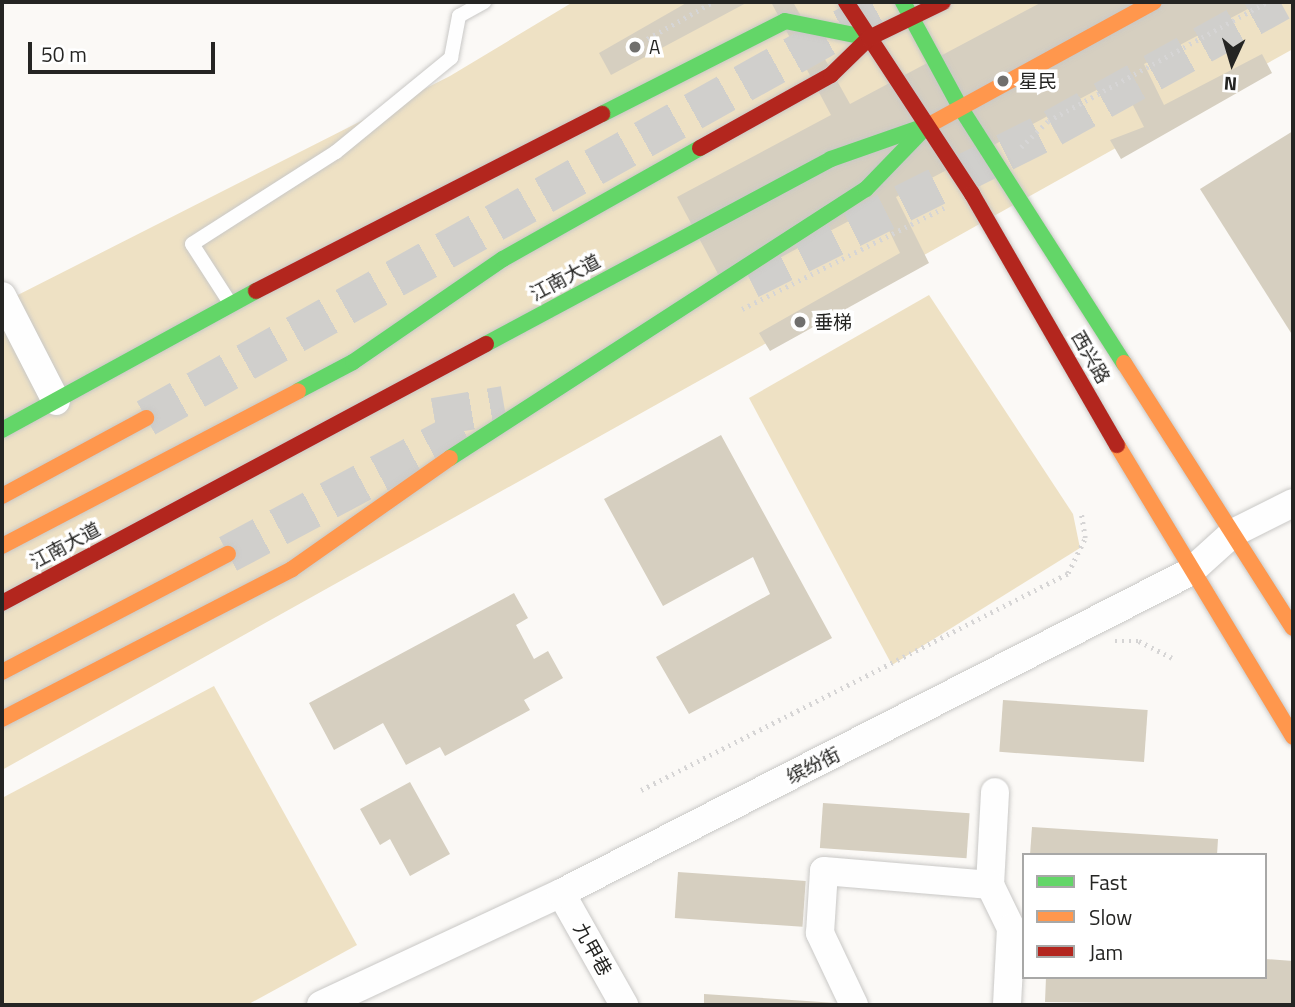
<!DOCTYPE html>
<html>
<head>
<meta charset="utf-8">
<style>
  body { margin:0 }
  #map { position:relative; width:1295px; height:1007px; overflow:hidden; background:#fbf9f6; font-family:"Titillium Web","Noto Sans SC",sans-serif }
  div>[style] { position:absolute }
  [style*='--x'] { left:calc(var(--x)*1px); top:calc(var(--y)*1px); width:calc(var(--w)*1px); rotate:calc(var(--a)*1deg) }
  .green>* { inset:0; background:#eee1c4 }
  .building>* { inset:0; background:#d6cfc0; transform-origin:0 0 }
  .highway-tunnel>* { height:38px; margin-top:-19px; transform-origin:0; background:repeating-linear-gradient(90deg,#d0cfcc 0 38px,transparent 0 57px) }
  .path>* { height:4.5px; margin-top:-2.25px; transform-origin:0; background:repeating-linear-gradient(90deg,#d6d5d5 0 2px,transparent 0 7px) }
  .roads { filter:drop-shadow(0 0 2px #c9c8c6) drop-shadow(0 0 2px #c9c8c6) }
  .lane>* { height:14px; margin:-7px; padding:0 7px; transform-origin:7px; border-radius:7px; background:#fefefe }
  .street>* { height:28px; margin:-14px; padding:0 14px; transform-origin:14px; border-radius:14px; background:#fefefe }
  .fast>* { height:16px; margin:-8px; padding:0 8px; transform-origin:8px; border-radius:8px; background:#63d668 }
  .slow>* { height:16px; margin:-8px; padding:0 8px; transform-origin:8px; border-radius:8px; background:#ff974d }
  .jam>* { height:16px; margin:-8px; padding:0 8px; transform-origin:8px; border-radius:8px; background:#b3261e }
  .dots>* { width:19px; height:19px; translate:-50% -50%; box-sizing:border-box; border:4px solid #fff; border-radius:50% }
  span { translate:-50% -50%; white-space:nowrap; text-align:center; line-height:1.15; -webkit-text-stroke:7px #fff; paint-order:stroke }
  .poi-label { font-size:19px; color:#252523 }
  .left { translate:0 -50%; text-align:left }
  .street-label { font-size:19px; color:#252523 }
  .frame { position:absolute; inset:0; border:4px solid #252523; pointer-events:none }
  .legend { position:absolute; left:1022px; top:853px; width:245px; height:126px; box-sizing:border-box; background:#fff; border:2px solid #a8a8a7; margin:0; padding:9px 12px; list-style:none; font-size:21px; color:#252523 }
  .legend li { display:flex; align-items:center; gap:14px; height:35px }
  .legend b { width:35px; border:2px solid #a8a8a7 }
  .north { position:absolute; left:1197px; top:28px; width:70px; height:70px; -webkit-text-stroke:5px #fff; paint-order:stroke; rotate:184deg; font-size:19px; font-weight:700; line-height:28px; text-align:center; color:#252523 }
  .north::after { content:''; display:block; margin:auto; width:24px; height:32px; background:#252523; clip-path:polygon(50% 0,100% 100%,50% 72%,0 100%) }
  .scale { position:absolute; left:28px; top:42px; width:187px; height:32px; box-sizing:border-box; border:4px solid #252523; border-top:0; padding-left:9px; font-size:21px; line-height:24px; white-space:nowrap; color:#252523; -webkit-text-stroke:5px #fff; paint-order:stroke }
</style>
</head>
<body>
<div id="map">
  <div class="green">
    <i style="clip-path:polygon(573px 2px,1293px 2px,1293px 49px,2px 770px,2px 303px,450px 76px)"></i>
    <i style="clip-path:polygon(929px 295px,1073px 514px,1080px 548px,892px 665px,749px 398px)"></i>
    <i style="clip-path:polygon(214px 686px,357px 945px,247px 1005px,2px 1005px,2px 798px)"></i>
  </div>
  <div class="building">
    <i style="clip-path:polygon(688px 2px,748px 2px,611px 75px,599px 53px)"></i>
    <i style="clip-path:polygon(771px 2px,793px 2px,850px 104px,1042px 2px,1261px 2px,1144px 64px,1164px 105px,1262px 54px,1272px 73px,1121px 159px,1110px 140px,1144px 127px,1119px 78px,896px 197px,929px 263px,770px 351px,759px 333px,900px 253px,877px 206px,725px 287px,677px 197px,831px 115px)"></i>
    <i style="clip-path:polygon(1293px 131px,1293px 336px,1200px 189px)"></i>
    <i style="clip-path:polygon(721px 435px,832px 638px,689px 714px,656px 657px,770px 594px,753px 557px,663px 606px,604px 499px)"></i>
    <i style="clip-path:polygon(514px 593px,528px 618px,516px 625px,534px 659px,548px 651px,563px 678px,524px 700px,530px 710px,445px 756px,440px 747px,406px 765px,383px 723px,334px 750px,309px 703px)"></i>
    <i style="left:1003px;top:700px;width:145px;height:52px;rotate:4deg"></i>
    <i style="clip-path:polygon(410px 782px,450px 854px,410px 876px,390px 839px,380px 845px,360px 809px)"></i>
    <i style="left:823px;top:803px;width:147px;height:45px;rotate:4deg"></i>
    <i style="clip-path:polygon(1032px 827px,1218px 839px,1217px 855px,1030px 855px)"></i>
    <i style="left:678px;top:872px;width:128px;height:46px;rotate:4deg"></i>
    <i style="clip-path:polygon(1265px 959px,1293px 961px,1293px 1005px,1045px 1002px,1046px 977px,1265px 977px)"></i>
    <i style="clip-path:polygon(704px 994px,836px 1003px,836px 1005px,704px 1005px)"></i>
  </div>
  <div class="highway-tunnel">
    <i style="--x:750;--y:280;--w:339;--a:-26.6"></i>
    <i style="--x:1053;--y:128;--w:260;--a:-29"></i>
    <i style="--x:434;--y:417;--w:71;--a:-9.7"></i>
    <i style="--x:146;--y:418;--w:852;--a:-29.24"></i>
    <i style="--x:228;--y:554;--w:271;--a:-28"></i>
  </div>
  <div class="path">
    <i style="--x:629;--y:49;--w:96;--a:-29.2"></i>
    <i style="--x:1021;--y:147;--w:37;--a:-44"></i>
    <i style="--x:1048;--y:121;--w:249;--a:-28.5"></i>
    <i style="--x:742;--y:309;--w:226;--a:-26.6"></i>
    <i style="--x:1115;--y:641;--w:24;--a:0"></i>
    <i style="--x:1139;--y:641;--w:37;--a:27"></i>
    <i style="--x:641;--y:790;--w:479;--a:-26.9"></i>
    <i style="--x:1068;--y:573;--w:39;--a:-64"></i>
    <i style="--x:1085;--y:538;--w:25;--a:-99"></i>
  </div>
  <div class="roads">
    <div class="lane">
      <i style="--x:230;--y:303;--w:70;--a:-122.8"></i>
      <i style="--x:192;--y:244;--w:171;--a:-32.6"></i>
      <i style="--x:336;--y:152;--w:149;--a:-39.3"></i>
      <i style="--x:451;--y:58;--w:43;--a:-79.2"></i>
      <i style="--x:459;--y:16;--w:29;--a:-29"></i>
    </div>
    <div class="street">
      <i style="--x:2;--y:296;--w:118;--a:62.8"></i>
      <i style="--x:990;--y:885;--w:93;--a:-86.9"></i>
      <i style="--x:561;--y:893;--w:129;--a:60.6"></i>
      <i style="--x:321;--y:1005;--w:265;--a:-25"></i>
      <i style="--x:561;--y:893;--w:706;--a:-27.04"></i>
      <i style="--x:1190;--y:572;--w:58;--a:-42.2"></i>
      <i style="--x:1233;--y:533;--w:67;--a:-26.6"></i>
      <i style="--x:854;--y:1005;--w:80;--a:-115.3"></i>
      <i style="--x:820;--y:933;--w:62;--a:-86.3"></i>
      <i style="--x:824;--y:871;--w:167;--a:4.8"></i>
      <i style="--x:990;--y:885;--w:48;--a:64"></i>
      <i style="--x:1011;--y:928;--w:77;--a:93"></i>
    </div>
    <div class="fast">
      <i style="--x:903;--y:2;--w:119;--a:61.5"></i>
      <i style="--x:960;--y:107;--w:304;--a:57.4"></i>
      <i style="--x:602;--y:114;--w:205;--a:-26.9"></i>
      <i style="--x:785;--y:21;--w:86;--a:11.4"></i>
      <i style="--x:486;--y:344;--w:391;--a:-28.2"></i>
      <i style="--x:831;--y:159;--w:106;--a:-19.3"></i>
      <i style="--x:298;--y:391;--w:62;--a:-27.8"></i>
      <i style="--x:353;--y:362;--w:182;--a:-34.5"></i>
      <i style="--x:503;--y:259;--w:226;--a:-29.4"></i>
      <i style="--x:2;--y:430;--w:290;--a:-28.7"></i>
      <i style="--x:450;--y:458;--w:495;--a:-32.9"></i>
      <i style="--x:866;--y:189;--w:81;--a:-46"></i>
    </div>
    <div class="slow">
      <i style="--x:931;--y:124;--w:254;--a:-28.7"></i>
      <i style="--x:1124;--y:363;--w:314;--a:57.5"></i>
      <i style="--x:1117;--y:445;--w:341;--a:58.9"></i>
      <i style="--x:2;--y:496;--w:164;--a:-28.4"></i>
      <i style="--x:2;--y:546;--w:334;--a:-27.6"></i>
      <i style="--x:2;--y:672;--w:255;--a:-27.6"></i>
      <i style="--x:2;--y:719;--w:326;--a:-27.3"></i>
      <i style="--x:292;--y:569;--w:193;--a:-35.1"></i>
    </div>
    <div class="jam">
      <i style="--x:846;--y:2;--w:230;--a:56.7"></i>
      <i style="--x:972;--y:194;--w:290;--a:60"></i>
      <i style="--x:700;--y:148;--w:150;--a:-29.1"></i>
      <i style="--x:831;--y:75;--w:53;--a:-44.2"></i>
      <i style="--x:869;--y:38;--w:82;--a:-25.9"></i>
      <i style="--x:256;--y:291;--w:389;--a:-27.1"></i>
      <i style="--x:2;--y:603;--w:549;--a:-28.15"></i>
    </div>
  </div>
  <div class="dots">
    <i style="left:635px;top:47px;background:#706f6d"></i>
    <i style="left:1003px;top:81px;background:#706f6d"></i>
    <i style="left:800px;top:322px;background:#706f6d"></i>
  </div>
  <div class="poi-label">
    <span class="left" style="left:649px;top:47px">A</span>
    <span class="left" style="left:1019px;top:81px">星民</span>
    <span class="left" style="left:814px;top:322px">垂梯</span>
  </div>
  <div class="street-label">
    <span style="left:565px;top:277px;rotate:-28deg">江南大道</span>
    <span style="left:1091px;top:357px;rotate:60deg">西兴路</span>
    <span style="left:65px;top:545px;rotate:-28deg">江南大道</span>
    <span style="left:813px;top:765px;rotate:-27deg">缤纷街</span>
    <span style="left:593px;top:949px;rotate:61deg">九甲巷</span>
  </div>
  <div class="frame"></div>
  <ul class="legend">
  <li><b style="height:9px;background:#63d668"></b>Fast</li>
  <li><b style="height:9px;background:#ff974d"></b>Slow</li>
  <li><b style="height:9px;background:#b3261e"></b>Jam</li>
  </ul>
  <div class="north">N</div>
  <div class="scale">50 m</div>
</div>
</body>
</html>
